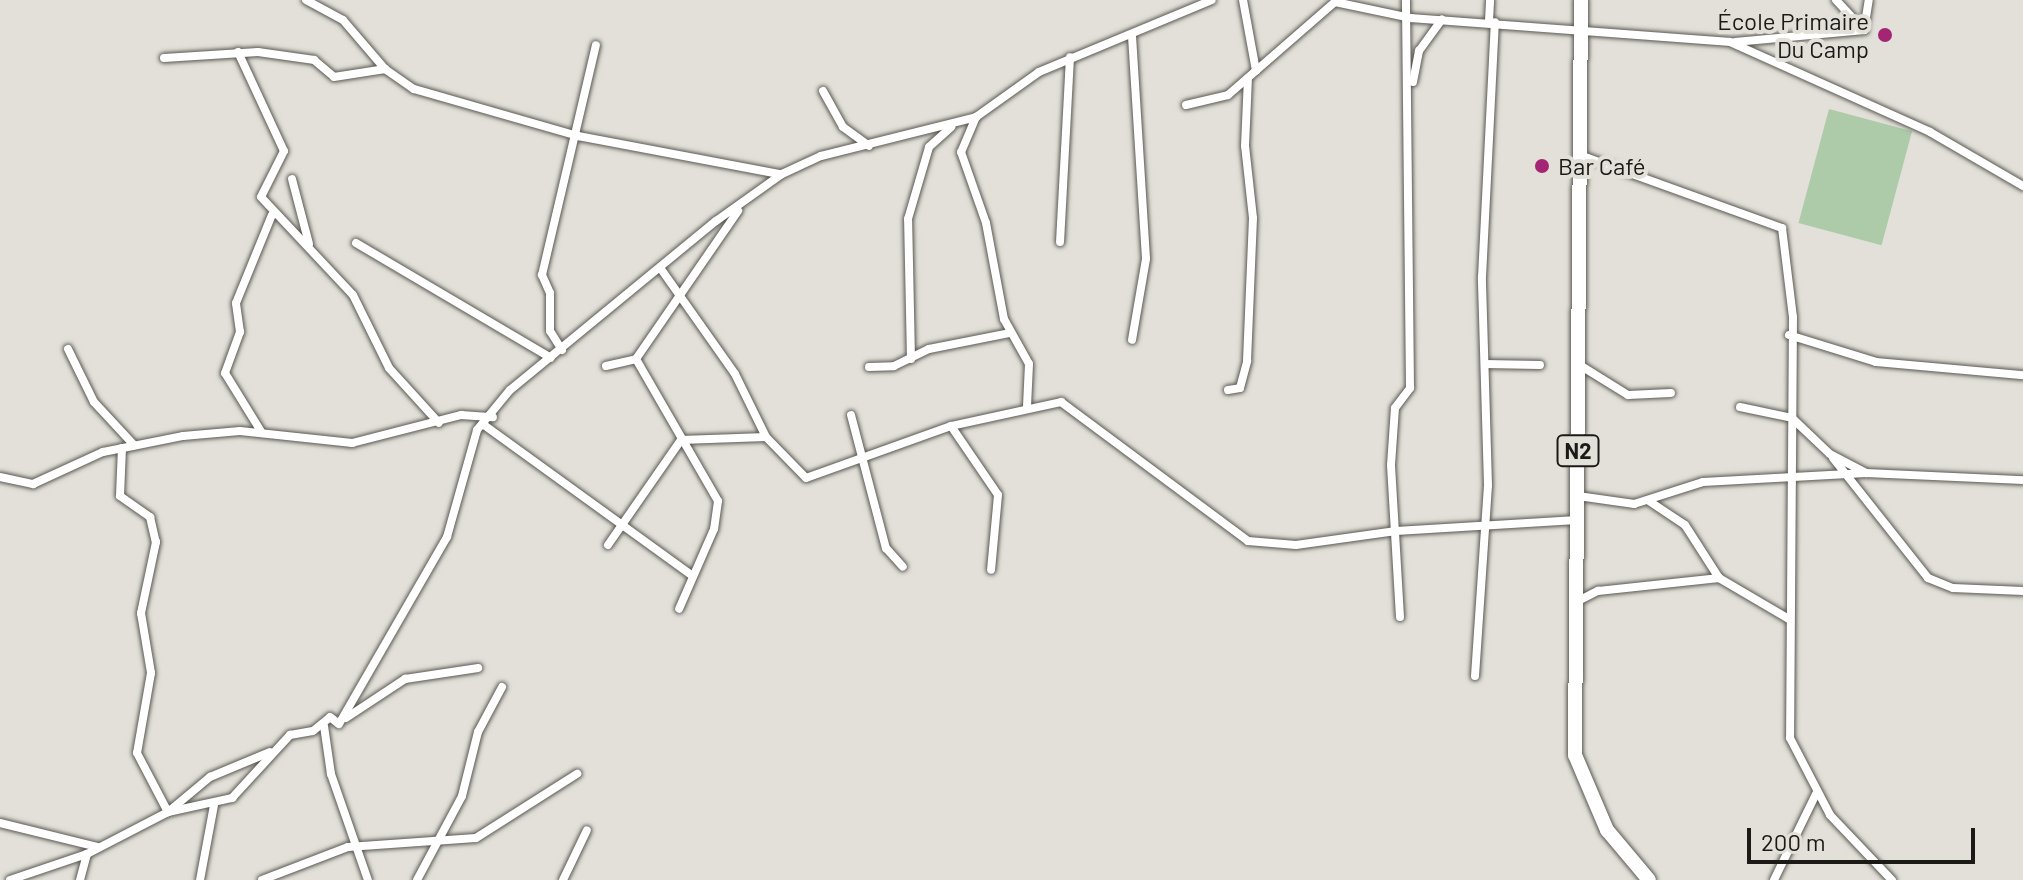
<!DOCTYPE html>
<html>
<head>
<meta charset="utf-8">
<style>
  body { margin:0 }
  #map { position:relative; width:2023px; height:880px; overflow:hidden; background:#e2e0d9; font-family:Barlow,sans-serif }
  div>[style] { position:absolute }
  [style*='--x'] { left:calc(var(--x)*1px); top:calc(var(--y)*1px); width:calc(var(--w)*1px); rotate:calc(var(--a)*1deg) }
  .green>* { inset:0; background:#adcba9; transform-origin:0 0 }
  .roads { filter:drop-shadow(0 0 2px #5a5852) drop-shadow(0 0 2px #5a5852) }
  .street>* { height:8px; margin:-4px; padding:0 4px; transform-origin:4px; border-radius:4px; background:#fff }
  .highway>* { height:14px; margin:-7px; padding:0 7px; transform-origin:7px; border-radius:7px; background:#fff }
  .dots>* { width:22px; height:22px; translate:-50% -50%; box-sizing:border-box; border:4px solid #e2e0d9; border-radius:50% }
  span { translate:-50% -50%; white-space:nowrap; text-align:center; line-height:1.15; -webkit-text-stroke:8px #e2e0d9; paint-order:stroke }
  .shield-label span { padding:2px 6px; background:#e2e0d9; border:2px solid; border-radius:6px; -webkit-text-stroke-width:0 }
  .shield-label { font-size:22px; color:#1b1a17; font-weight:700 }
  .poi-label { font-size:24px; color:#1b1a17 }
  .right { translate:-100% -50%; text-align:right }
  .left { translate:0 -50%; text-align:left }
  .scale { position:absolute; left:1747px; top:828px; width:228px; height:36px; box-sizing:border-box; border:4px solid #1b1a17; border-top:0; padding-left:10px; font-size:24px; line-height:28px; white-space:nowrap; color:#1b1a17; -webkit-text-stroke:6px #e2e0d9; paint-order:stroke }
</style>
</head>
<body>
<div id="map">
  <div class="green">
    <i style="left:1829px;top:109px;width:86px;height:118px;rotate:15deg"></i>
  </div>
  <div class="roads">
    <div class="street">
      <i style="--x:306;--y:0;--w:42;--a:28.4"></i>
      <i style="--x:343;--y:20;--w:65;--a:49.4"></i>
      <i style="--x:385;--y:69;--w:35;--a:35"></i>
      <i style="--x:414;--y:89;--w:171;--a:16"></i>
      <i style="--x:578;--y:136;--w:206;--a:10.7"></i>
      <i style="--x:1243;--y:0;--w:72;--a:79.6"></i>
      <i style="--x:1836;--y:0;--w:41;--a:47"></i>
      <i style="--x:1489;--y:21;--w:21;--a:-87"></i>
      <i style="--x:1132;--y:36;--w:223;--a:86.4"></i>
      <i style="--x:1146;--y:259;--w:82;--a:99.8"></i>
      <i style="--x:1735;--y:42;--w:130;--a:-5.3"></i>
      <i style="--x:1864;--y:30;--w:30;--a:-81"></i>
      <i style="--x:238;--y:52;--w:109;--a:65.1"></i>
      <i style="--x:284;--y:151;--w:51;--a:116.6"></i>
      <i style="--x:261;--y:197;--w:134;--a:46.8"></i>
      <i style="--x:353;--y:295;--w:81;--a:63.7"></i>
      <i style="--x:389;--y:368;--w:74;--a:47.7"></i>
      <i style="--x:164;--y:58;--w:94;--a:-3.7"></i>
      <i style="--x:258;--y:52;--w:57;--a:8.1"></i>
      <i style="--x:314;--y:60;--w:26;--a:40"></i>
      <i style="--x:334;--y:77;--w:52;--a:-8.9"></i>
      <i style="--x:1413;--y:82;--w:32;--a:-79"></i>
      <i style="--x:1419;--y:51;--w:39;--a:-54"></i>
      <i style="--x:823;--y:91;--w:41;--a:60.9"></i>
      <i style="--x:843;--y:127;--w:32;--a:36"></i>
      <i style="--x:1186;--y:105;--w:43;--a:-13.4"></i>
      <i style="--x:1228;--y:95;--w:142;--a:-41"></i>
      <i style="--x:1335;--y:2;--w:78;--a:11.9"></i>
      <i style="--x:1411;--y:18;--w:320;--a:4.3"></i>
      <i style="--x:1730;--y:42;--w:219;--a:24.2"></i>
      <i style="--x:1930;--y:132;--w:108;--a:30.1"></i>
      <i style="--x:976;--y:117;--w:38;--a:113"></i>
      <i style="--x:961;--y:152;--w:75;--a:70.6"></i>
      <i style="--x:986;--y:223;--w:98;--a:79.4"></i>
      <i style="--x:1004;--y:319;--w:51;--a:60.9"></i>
      <i style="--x:1029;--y:364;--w:43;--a:92.7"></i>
      <i style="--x:1580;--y:155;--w:215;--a:19.9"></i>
      <i style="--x:1782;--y:228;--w:90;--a:83"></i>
      <i style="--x:1793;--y:317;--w:421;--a:90.4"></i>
      <i style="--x:1790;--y:738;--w:87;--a:62.5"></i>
      <i style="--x:1830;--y:815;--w:90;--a:46.4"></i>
      <i style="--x:292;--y:179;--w:67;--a:75.3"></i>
      <i style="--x:1060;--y:242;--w:185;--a:-86.9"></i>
      <i style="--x:356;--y:243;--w:226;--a:30.5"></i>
      <i style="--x:661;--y:269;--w:128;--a:54.8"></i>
      <i style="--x:735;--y:374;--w:70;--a:63.8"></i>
      <i style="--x:1789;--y:335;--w:91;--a:17.2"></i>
      <i style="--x:1876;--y:362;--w:148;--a:5.1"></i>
      <i style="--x:68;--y:349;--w:59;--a:63.9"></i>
      <i style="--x:94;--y:402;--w:59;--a:47.1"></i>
      <i style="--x:562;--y:350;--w:22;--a:-122"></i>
      <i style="--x:550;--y:331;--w:38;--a:-90"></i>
      <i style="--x:550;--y:293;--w:20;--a:-114"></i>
      <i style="--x:542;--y:275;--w:236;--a:-76.8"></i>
      <i style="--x:636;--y:359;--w:164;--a:60"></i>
      <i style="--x:718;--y:501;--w:28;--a:98"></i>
      <i style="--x:714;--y:529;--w:87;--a:113.6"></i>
      <i style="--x:911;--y:359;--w:140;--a:-91.2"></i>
      <i style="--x:908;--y:219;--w:75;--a:-73.7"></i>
      <i style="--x:929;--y:147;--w:30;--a:-42"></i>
      <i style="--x:1485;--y:364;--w:55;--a:1"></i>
      <i style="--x:1578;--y:364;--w:59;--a:31.8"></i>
      <i style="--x:1628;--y:395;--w:43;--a:-2.7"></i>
      <i style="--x:606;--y:366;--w:31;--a:-13"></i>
      <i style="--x:636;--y:359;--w:180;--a:-55.4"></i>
      <i style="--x:869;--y:367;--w:25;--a:-2"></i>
      <i style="--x:894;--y:366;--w:39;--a:-26"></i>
      <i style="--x:929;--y:349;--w:83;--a:-11.2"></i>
      <i style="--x:1228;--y:390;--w:12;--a:-9"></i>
      <i style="--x:1240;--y:388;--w:28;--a:-75"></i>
      <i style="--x:1247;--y:361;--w:143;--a:-87.6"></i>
      <i style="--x:1253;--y:218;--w:72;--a:-96.3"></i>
      <i style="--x:1245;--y:146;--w:68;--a:-87.5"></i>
      <i style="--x:1740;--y:407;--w:53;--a:11.9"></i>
      <i style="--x:1792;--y:418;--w:52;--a:43.5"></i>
      <i style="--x:1830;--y:454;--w:41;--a:27.8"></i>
      <i style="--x:1866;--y:473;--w:157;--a:2.6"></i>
      <i style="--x:851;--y:415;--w:138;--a:75.3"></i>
      <i style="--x:886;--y:548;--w:25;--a:48"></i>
      <i style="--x:484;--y:425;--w:256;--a:35.9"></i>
      <i style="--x:951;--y:426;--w:83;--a:55.7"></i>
      <i style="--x:998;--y:495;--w:75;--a:95.3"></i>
      <i style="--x:262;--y:433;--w:70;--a:-121.7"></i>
      <i style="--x:225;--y:373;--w:44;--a:-69.9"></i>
      <i style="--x:240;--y:332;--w:29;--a:-98"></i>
      <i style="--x:236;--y:303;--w:95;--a:-67.8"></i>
      <i style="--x:122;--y:448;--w:48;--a:92.4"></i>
      <i style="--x:120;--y:496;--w:37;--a:35"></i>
      <i style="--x:150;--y:517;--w:26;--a:77"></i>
      <i style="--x:156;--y:542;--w:73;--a:101.9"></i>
      <i style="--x:141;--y:613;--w:61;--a:80.5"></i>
      <i style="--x:151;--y:673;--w:81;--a:99.9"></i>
      <i style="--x:137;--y:753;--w:67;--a:62.3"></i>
      <i style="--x:168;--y:812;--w:55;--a:-39.8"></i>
      <i style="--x:210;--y:777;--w:65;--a:-22.6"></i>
      <i style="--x:1833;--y:458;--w:153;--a:51.6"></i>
      <i style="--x:1928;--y:578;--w:27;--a:22"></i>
      <i style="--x:1953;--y:588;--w:70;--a:2.5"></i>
      <i style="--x:0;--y:477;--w:34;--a:12"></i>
      <i style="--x:33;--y:484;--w:77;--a:-24.6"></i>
      <i style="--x:103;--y:452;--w:82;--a:-11.3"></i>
      <i style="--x:183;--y:436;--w:57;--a:-5"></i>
      <i style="--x:240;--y:431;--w:113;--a:6.1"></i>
      <i style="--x:352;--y:443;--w:113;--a:-14.4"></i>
      <i style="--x:461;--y:415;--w:32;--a:4"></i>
      <i style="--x:1578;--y:496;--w:57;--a:8.1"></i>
      <i style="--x:1634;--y:504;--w:72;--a:-17.7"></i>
      <i style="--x:1703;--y:482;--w:163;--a:-3.2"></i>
      <i style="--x:1649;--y:501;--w:43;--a:33.7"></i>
      <i style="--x:1685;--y:525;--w:63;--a:57.3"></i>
      <i style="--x:1719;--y:578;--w:81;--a:30.4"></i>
      <i style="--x:608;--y:545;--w:128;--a:-55.2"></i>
      <i style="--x:681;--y:440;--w:85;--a:-2"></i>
      <i style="--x:766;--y:437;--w:57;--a:45.7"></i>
      <i style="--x:806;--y:478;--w:154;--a:-19.7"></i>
      <i style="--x:951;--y:426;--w:113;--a:-12.3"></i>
      <i style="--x:1061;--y:402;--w:233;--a:36.6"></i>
      <i style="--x:1248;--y:541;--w:48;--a:4.8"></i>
      <i style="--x:1296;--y:545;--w:101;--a:-8"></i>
      <i style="--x:1396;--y:531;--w:181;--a:-3.5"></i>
      <i style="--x:1576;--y:602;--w:25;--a:-27"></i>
      <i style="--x:1598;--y:591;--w:122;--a:-6.1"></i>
      <i style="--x:1400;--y:617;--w:152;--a:-93.4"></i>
      <i style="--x:1391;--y:465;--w:57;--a:-86"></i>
      <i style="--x:1395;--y:408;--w:25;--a:-53"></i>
      <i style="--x:1410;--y:388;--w:388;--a:-90.6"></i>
      <i style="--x:1475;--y:676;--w:191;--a:-86.1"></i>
      <i style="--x:1488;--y:485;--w:208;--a:-91.7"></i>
      <i style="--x:1482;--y:277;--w:255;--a:-87.1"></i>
      <i style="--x:346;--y:718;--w:71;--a:-33.5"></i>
      <i style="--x:405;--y:679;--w:74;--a:-8.6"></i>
      <i style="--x:324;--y:726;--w:49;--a:81.7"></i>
      <i style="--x:331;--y:774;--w:112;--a:70.8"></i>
      <i style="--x:0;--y:823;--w:101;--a:13.8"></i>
      <i style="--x:10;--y:880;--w:81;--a:-18.7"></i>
      <i style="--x:87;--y:854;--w:91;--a:-27.4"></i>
      <i style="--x:168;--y:812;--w:66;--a:-12.3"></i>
      <i style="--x:232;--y:798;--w:86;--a:-47.4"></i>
      <i style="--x:290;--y:735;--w:23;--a:-10"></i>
      <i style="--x:313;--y:731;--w:22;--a:-39"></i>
      <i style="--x:330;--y:717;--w:11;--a:38"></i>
      <i style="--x:339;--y:724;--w:216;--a:-60"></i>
      <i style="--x:447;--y:537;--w:111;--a:-74.3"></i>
      <i style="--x:477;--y:430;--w:52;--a:-50.5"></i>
      <i style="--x:510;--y:390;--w:266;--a:-39.4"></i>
      <i style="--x:716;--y:221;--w:81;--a:-35.5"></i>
      <i style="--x:782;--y:174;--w:43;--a:-24.8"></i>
      <i style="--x:821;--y:156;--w:160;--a:-14.1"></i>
      <i style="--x:976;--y:117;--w:77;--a:-35.5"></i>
      <i style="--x:1039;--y:72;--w:187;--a:-22.6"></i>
      <i style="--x:80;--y:880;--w:27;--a:-75"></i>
      <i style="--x:200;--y:880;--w:76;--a:-79.4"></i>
      <i style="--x:262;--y:880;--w:92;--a:-21"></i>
      <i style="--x:348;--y:847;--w:128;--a:-4"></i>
      <i style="--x:476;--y:838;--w:120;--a:-32.4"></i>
      <i style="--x:417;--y:880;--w:95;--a:-61.8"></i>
      <i style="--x:462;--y:796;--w:66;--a:-76"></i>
      <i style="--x:478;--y:732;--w:51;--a:-61.9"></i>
      <i style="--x:563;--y:880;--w:55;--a:-64.4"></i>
      <i style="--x:1774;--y:880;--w:96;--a:-64"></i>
    </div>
    <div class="highway">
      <i style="--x:1581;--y:0;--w:755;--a:90.46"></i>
      <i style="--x:1575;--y:755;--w:82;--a:66.9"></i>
      <i style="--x:1607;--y:830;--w:65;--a:50"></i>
    </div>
  </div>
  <div class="dots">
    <i style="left:1885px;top:35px;background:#a52575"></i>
    <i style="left:1542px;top:166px;background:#a52575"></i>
  </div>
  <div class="shield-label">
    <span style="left:1578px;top:451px">N2</span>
  </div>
  <div class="poi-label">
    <span class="right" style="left:1869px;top:35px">École Primaire<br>Du Camp</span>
    <span class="left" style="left:1558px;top:166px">Bar Café</span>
  </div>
  <div class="scale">200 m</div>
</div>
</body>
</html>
